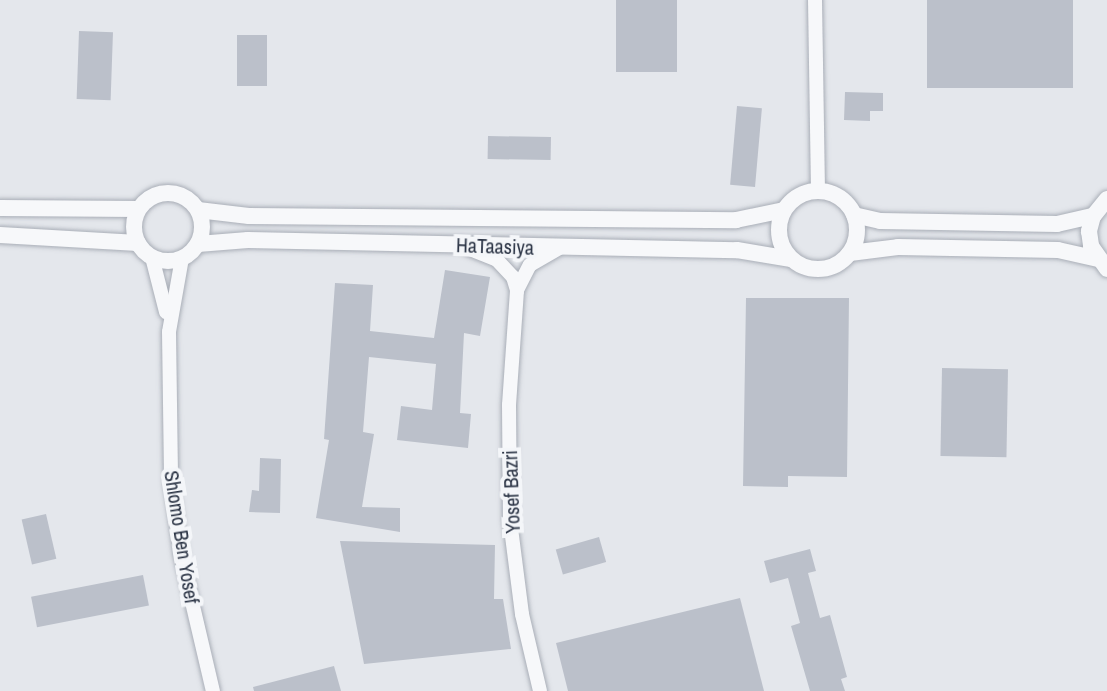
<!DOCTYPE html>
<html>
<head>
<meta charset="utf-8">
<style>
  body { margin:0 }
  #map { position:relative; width:1107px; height:691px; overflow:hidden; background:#e4e7ec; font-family:"Archivo Narrow",sans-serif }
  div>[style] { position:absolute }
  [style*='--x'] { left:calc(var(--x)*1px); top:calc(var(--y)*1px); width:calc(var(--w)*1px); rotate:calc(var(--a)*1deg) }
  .building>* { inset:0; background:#bbc0ca; transform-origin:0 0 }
  .roads { filter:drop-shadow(0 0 2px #a9aeb7) drop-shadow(0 0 2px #a9aeb7) }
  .minor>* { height:14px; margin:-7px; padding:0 7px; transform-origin:7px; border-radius:7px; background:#f7f8fa }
  .tertiary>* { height:16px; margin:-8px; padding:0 8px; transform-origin:8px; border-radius:8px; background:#f7f8fa }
  .tertiary>.ring { margin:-8px; padding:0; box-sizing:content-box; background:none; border:16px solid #f7f8fa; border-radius:50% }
  span { translate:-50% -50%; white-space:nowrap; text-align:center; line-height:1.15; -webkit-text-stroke:8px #f4f6f9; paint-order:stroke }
  .street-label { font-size:20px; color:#2b3445 }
</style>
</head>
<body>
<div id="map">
  <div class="building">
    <i style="left:616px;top:0;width:61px;height:72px"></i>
    <i style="left:927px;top:0;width:146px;height:88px"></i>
    <i style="left:79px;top:31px;width:34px;height:68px;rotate:2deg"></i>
    <i style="left:237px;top:35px;width:30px;height:51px"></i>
    <i style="clip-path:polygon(845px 92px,883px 93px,883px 111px,870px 111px,870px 121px,844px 120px)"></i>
    <i style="left:737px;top:106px;width:25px;height:79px;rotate:5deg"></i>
    <i style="left:488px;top:136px;width:63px;height:23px;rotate:1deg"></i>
    <i style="clip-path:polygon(445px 270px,490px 277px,480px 336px,464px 333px,460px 413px,471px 414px,468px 448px,397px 440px,401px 406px,432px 410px,436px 364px,369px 357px,363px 432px,374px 434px,362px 507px,400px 508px,400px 532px,316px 518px,329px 440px,324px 439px,335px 283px,373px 285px,370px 331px,434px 338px)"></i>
    <i style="clip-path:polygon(746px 298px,849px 298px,847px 477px,788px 476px,788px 487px,743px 486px)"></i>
    <i style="left:942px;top:368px;width:66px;height:88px;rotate:1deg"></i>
    <i style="clip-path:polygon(260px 458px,281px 459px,280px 513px,249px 512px,252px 490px,259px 491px)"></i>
    <i style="left:46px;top:514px;width:46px;height:25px;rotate:77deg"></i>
    <i style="left:599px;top:537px;width:26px;height:45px;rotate:74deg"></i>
    <i style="clip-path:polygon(340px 541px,495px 545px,494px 599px,503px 599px,511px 649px,364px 664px)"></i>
    <i style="clip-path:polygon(810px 549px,816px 571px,808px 573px,820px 618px,830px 615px,847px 677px,841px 679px,845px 691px,810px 691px,791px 626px,800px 623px,788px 578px,770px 583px,764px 561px)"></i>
    <i style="left:143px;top:575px;width:31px;height:114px;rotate:79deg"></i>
    <i style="clip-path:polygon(740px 598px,764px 691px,568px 691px,556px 643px)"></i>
    <i style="clip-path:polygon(334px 666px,341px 691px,254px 691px,253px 687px)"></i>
  </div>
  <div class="roads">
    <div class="minor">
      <i style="--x:815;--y:0;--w:191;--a:89.1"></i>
      <i style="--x:465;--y:247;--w:35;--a:22"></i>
      <i style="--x:497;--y:260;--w:23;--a:47"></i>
      <i style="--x:513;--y:277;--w:14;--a:73"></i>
      <i style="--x:152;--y:257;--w:57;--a:75.7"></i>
      <i style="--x:182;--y:258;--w:75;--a:100"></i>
      <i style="--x:169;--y:332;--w:150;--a:89.2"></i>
      <i style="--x:171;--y:482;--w:74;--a:82.2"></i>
      <i style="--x:181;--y:555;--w:140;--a:76.8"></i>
      <i style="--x:540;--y:691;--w:79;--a:-103.2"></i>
      <i style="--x:522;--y:614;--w:95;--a:-97.3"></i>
      <i style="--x:510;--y:520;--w:115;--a:-90.5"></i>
      <i style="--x:509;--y:405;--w:115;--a:-86"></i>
      <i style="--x:517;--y:290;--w:28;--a:-63"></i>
      <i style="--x:530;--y:265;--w:34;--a:-30"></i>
    </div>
    <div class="tertiary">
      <i class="ring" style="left:779px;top:191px;width:62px;height:62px"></i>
      <i class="ring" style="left:134px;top:193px;width:52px;height:52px"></i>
      <i style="--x:1107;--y:199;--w:22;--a:129"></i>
      <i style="--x:1093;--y:216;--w:16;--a:105"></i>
      <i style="--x:1089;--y:231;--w:15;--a:82"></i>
      <i style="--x:1091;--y:246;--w:28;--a:55"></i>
      <i style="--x:0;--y:208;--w:138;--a:0.4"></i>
      <i style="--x:198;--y:210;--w:51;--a:6.7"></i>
      <i style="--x:249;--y:216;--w:487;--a:0.5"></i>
      <i style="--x:736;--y:220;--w:49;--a:-11.8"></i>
      <i style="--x:854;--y:215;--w:27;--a:13"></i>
      <i style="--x:880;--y:221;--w:177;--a:1"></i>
      <i style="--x:1057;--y:224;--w:37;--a:-13"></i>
      <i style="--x:0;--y:235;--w:138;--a:3.3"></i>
      <i style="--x:198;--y:244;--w:50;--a:-4.6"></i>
      <i style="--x:248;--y:240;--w:489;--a:1.2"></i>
      <i style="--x:737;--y:250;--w:55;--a:9.5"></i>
      <i style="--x:850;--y:253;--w:48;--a:-7.1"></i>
      <i style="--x:898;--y:247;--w:160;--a:1.1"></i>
      <i style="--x:1058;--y:250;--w:41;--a:12.7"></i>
    </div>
  </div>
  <div class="street-label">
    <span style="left:495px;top:246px;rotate:2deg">HaTaasiya</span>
    <span style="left:511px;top:492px;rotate:-92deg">Yosef Bazri</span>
    <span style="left:182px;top:537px;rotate:81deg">Shlomo Ben Yosef</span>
  </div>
</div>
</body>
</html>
